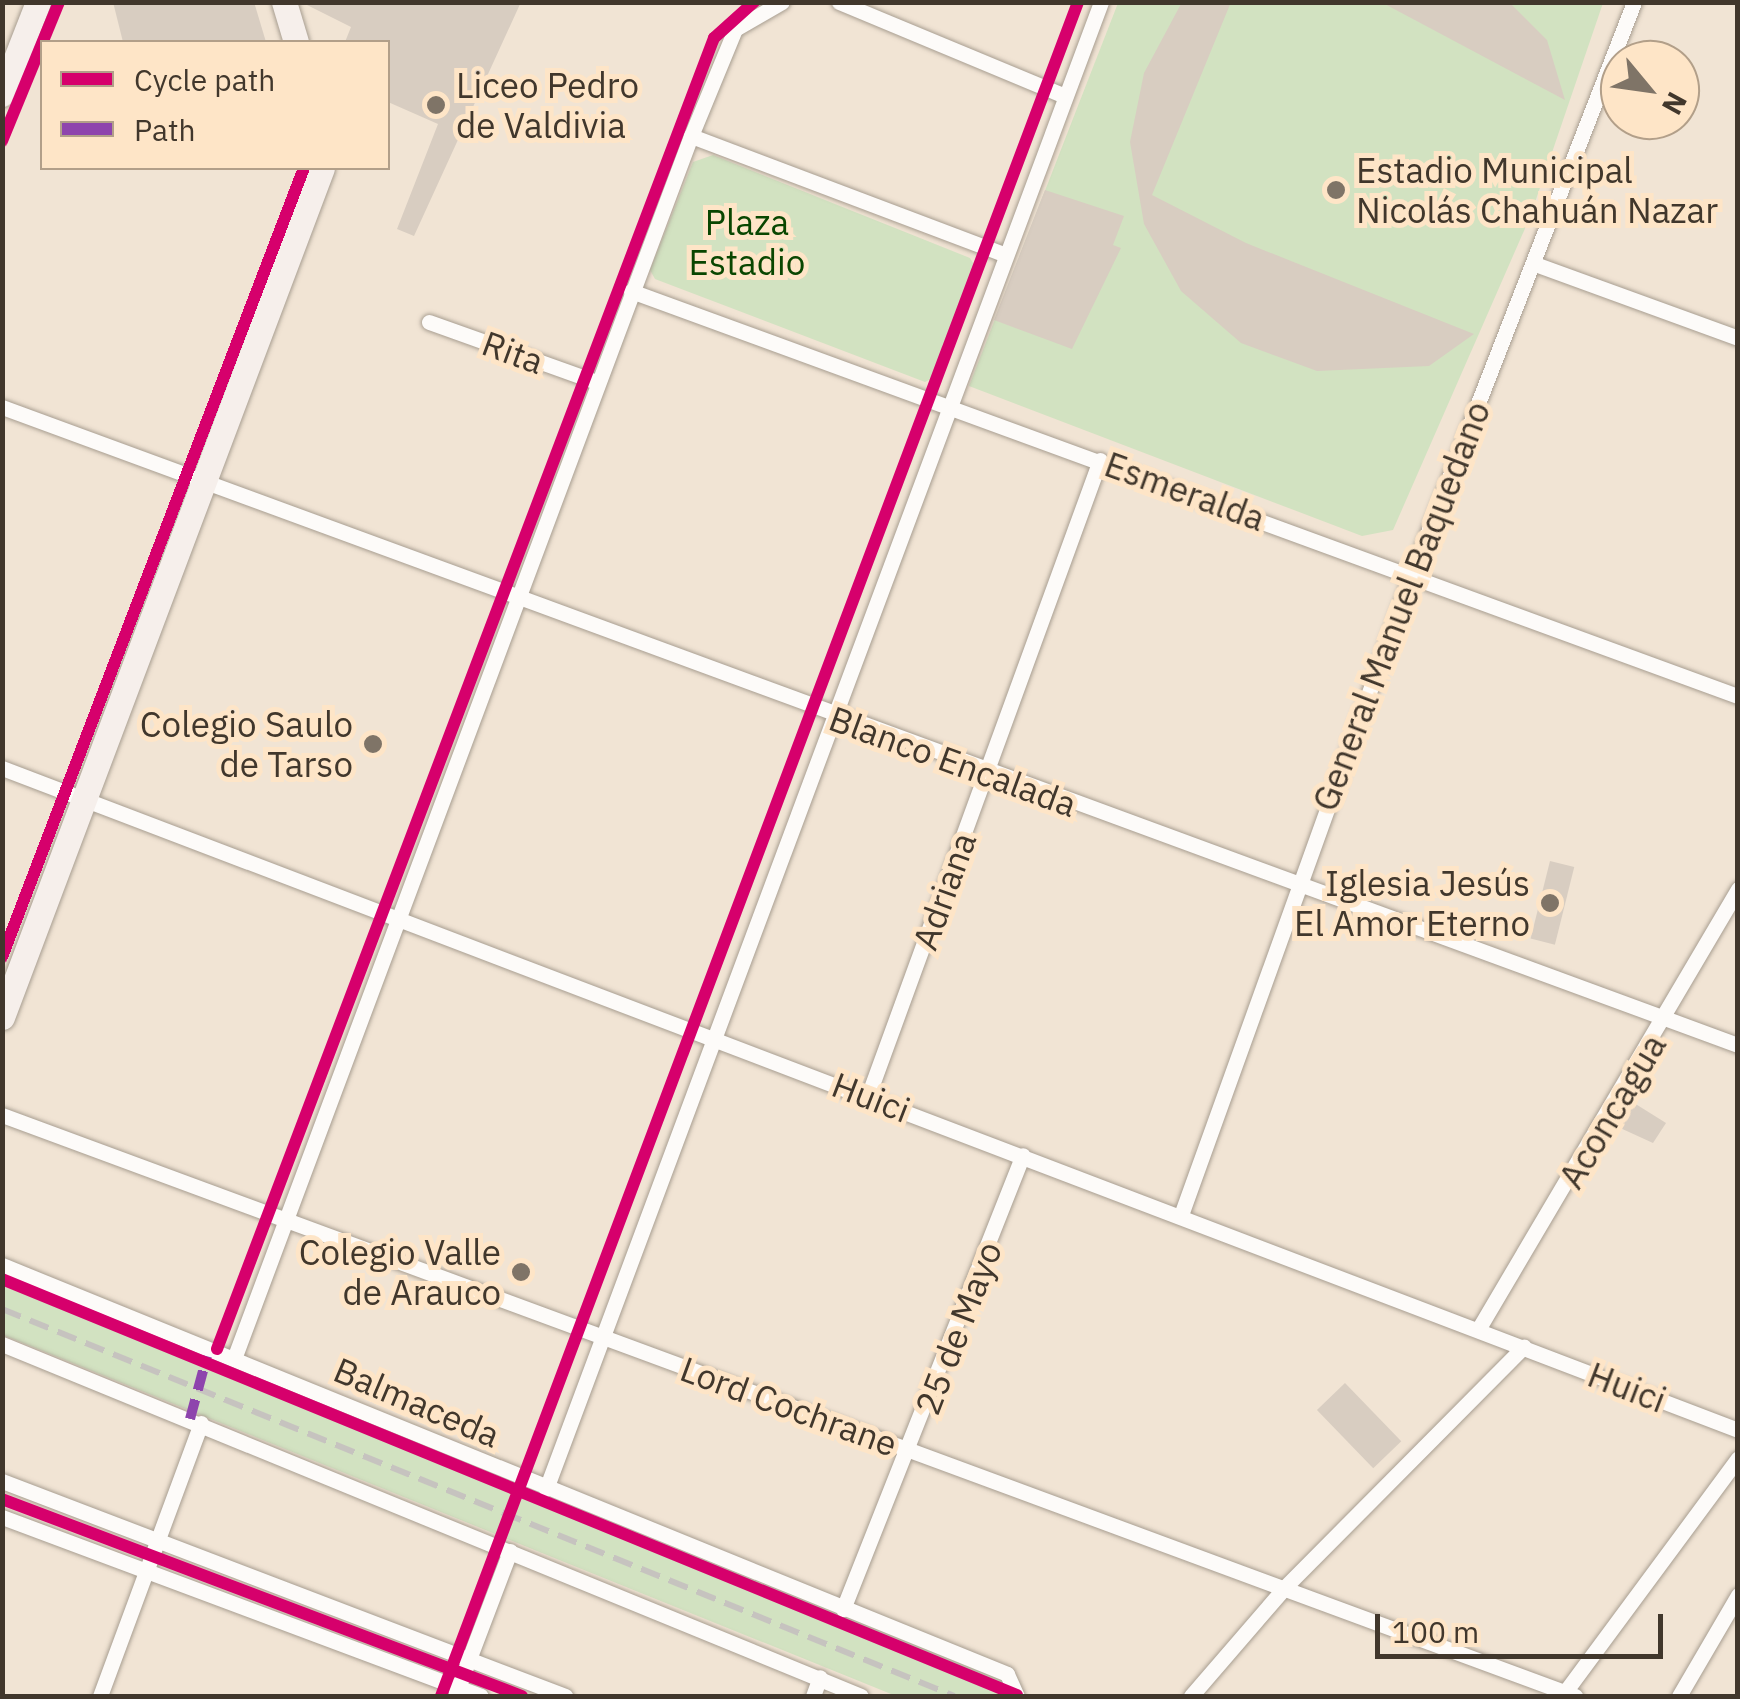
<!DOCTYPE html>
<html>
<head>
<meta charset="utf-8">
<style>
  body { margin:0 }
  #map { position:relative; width:1740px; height:1699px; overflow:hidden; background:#f1e4d4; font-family:"IBM Plex Sans",sans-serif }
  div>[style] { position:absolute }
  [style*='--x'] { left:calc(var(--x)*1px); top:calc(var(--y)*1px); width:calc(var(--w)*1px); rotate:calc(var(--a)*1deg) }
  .green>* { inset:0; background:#d2e2c1 }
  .building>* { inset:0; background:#d8cdc1; transform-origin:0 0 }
  .roads { filter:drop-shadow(0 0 2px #a89e91) drop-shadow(0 0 2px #a89e91) }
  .street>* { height:15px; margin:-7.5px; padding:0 7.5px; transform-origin:7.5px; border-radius:7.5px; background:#fdfbf9 }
  .primary>* { height:25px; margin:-12.5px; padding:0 12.5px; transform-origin:12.5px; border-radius:12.5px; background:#f6efeb }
  .rail>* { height:6px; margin-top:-3px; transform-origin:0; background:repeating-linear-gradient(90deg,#c6c3bf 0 20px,transparent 0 30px) }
  .quiet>* { height:10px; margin-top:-5px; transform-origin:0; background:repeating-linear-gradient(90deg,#8e44ad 0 20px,transparent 0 30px) }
  .cycleway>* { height:12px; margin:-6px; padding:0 6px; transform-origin:6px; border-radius:6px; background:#d6006c }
  .dots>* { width:28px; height:28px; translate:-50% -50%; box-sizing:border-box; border:5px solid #fee5c7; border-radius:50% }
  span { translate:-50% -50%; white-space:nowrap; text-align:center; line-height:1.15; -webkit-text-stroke:10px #fee5c7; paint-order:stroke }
  .poi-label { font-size:35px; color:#41372c }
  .left { translate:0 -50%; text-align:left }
  .right { translate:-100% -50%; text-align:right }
  .park-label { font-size:35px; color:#094600 }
  .street-label { font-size:35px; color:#41372c }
  .frame { position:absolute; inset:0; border:5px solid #41372c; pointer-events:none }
  .legend { position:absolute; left:40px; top:40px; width:350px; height:130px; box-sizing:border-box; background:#fee5c7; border:2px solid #b29f89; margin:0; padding:12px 18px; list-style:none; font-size:30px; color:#41372c }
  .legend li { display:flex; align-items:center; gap:20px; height:50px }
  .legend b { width:50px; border:2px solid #b29f89 }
  .north { position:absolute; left:1600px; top:40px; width:100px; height:100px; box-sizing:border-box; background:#fee5c7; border:2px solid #b29f89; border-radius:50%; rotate:119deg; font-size:28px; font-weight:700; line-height:40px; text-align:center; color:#41372c }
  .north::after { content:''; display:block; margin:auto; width:35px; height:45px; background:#7f7467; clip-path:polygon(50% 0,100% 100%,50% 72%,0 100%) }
  .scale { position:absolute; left:1375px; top:1614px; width:288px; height:45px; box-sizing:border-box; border:5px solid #41372c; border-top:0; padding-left:12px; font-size:30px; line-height:35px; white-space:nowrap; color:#41372c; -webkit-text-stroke:8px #fee5c7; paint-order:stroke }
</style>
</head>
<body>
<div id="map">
  <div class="green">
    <i style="clip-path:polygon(1118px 3px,1603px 3px,1530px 217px,1393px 530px,1362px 536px,969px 386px)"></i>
    <i style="clip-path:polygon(713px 155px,970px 258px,980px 275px,940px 374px,925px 382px,655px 279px,650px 270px,693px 162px)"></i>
    <i style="clip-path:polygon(2px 1277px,1006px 1682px,1000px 1696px,896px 1696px,3px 1335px)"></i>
  </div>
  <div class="building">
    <i style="clip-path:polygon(113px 2px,254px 2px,266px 42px,123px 42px)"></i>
    <i style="clip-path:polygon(301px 2px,521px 2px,414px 236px,397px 229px,438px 124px,388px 102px,388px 42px,345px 42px,351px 27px)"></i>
    <i style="clip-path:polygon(1182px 2px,1231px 2px,1152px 195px,1246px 243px,1474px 334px,1429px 366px,1317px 371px,1241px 343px,1181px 291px,1144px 224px,1130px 142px,1144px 73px)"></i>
    <i style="clip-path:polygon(1381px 2px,1509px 2px,1547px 40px,1565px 100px)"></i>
    <i style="clip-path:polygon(1045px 190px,1124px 216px,1113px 245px,1121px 248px,1072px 349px,994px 320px)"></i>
    <i style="left:1550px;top:861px;width:25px;height:80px;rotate:14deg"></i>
    <i style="clip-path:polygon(1634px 1103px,1666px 1123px,1653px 1143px,1618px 1127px)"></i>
    <i style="left:1345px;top:1383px;width:81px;height:39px;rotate:46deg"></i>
  </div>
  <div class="roads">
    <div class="street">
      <i style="--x:839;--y:2;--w:245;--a:22.6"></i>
      <i style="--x:691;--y:136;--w:335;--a:20.7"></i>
      <i style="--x:1535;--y:264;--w:216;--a:20"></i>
      <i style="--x:631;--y:291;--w:1179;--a:20.1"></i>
      <i style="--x:429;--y:322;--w:178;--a:19.7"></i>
      <i style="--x:2;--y:407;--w:1850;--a:20.18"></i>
      <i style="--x:2;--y:768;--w:1858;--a:20.87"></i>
      <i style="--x:868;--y:1096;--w:677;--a:-69.96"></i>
      <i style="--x:2;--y:1115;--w:1677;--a:20.27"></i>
      <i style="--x:1181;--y:1215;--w:682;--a:-70.21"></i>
      <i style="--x:1412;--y:573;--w:613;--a:-68.75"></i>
      <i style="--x:2;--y:1265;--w:1085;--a:22.14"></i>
      <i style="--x:1007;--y:1674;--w:24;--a:66"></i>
      <i style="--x:1479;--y:1328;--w:510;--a:-59.46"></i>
      <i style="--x:2;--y:1344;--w:928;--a:22.28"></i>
      <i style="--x:235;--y:1356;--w:1302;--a:-69.51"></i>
      <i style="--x:691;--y:136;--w:116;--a:-67.6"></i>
      <i style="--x:735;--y:29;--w:54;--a:-29.9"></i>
      <i style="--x:2;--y:1481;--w:603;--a:20.9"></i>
      <i style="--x:546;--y:1489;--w:1587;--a:-69.53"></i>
      <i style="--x:2;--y:1517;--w:511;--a:20.49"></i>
      <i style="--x:843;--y:1609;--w:488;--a:-68.4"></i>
      <i style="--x:1565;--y:1692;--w:291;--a:-53.5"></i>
      <i style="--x:100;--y:1696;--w:291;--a:-69.7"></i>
      <i style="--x:455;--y:1696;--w:155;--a:-69.2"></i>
      <i style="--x:813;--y:1696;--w:20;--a:-70"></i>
      <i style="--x:1191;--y:1696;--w:144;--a:-49.2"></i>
      <i style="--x:1285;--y:1587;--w:339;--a:-45.2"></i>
      <i style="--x:1679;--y:1696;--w:117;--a:-59.7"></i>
    </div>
    <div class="primary">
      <i style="--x:284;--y:2;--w:42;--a:73.3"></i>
      <i style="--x:2;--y:94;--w:99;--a:-68.6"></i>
      <i style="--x:2;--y:1017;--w:907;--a:-69.35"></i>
    </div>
  </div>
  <div class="rail">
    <i style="--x:2;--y:1309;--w:1028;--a:22.12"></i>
  </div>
  <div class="quiet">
    <i style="--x:190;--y:1419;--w:65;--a:-74.9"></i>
  </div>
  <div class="cycleway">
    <i style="--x:2;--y:141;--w:150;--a:-67.7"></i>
    <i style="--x:2;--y:957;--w:845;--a:-69.06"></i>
    <i style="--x:2;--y:1279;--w:1097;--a:22.29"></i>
    <i style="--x:217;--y:1349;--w:1402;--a:-69.24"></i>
    <i style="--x:714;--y:38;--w:54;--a:-42"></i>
    <i style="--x:2;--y:1499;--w:556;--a:20.75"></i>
    <i style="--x:441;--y:1696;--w:1810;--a:-69.39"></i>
  </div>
  <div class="dots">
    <i style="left:436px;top:105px;background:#7f7467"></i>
    <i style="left:1336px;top:190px;background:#7f7467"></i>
    <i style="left:373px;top:744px;background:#7f7467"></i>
    <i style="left:1550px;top:903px;background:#7f7467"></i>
    <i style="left:521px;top:1272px;background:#7f7467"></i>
  </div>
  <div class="poi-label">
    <span class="left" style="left:456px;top:105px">Liceo Pedro<br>de Valdivia</span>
    <span class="left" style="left:1356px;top:190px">Estadio Municipal<br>Nicolás Chahuán Nazar</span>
    <span class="right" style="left:353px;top:744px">Colegio Saulo<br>de Tarso</span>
    <span class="right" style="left:1530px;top:903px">Iglesia Jesús<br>El Amor Eterno</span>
    <span class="right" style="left:501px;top:1272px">Colegio Valle<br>de Arauco</span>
  </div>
  <div class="park-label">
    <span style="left:747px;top:242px">Plaza<br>Estadio</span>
  </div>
  <div class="street-label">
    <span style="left:513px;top:352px;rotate:20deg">Rita</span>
    <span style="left:1185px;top:491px;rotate:20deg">Esmeralda</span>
    <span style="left:1401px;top:606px;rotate:-69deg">General Manuel Baquedano</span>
    <span style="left:953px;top:761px;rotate:20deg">Blanco Encalada</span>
    <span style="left:944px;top:891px;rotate:-70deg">Adriana</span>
    <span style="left:871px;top:1097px;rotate:21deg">Huici</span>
    <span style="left:1612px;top:1111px;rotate:-59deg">Aconcagua</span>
    <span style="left:958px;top:1328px;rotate:-69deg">25 de Mayo</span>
    <span style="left:1627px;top:1387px;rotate:21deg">Huici</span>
    <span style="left:417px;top:1402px;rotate:23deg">Balmaceda</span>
    <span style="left:789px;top:1406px;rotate:20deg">Lord Cochrane</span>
  </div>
  <div class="frame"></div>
  <ul class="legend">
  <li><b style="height:12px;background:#d6006c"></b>Cycle path</li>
  <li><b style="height:12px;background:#8e44ad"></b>Path</li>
  </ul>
  <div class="north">N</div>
  <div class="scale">100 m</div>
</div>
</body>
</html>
